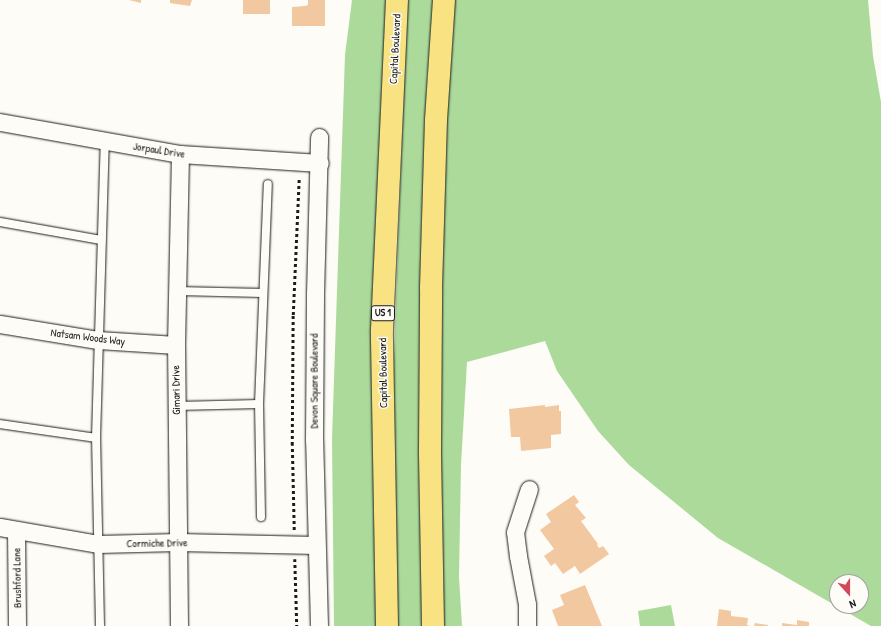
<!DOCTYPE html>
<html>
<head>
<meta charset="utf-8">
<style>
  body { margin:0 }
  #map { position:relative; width:881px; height:626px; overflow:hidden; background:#fdfcf7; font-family:"Patrick Hand",sans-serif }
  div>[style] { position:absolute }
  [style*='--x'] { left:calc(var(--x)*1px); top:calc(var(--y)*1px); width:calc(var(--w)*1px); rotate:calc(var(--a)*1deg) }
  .green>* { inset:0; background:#abda9a }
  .building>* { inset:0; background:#f2c8a1; transform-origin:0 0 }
  .path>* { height:2.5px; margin-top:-1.25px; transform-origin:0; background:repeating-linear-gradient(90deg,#1c1c1c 0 3px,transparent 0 6px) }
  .roads { filter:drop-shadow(0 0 1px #1c1c1c) drop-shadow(0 0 1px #1c1c1c) }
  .service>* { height:8px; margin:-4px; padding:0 4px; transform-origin:4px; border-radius:4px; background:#fdfcf7 }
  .minor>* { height:17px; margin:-8.5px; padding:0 8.5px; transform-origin:8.5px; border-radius:8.5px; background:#fdfcf7 }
  .trunk>* { height:22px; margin:-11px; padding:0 11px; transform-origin:11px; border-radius:11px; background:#f8e281 }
  span { translate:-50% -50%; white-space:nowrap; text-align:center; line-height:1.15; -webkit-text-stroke:3px #fdfcf7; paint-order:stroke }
  .shield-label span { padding:1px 3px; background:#fdfcf7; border:1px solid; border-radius:3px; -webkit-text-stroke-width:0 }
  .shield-label { font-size:10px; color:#1c1c1c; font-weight:700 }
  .street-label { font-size:11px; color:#1c1c1c }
  .north { position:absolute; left:829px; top:574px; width:40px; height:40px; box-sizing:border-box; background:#fdfcf7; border:1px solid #a3a29f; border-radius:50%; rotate:159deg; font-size:11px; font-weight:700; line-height:16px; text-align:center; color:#1c1c1c }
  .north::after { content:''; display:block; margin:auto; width:14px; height:18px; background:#d1495b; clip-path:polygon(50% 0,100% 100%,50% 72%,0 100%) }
</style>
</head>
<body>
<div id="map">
  <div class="green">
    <i style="clip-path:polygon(352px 0,388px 0,377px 626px,334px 626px,332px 439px,345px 55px)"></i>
    <i style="clip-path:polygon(407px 0,434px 0,427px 80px,422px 285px,424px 626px,398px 626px,391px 441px)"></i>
    <i style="clip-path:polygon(evenodd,454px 0,868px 0,873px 56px,881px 102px,881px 626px,871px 626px,718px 538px,629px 465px,598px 431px,557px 371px,545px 341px,467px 362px,461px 465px,459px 577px,462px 626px,443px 626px,439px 348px,444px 123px,454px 0,837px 582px,861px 582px,861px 606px,837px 606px,837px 582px)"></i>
    <i style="clip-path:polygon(671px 605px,675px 626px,640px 626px,638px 611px)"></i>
  </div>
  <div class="building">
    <i style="clip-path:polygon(129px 0,141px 0,141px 3px)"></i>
    <i style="clip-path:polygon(170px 0,192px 0,190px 6px,170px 3px)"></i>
    <i style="left:243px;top:0;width:27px;height:14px"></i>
    <i style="clip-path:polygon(308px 0,325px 0,325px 26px,292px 26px,292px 7px,305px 6px,308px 5px)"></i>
    <i style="clip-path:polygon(545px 405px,545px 407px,559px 405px,559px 411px,561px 411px,561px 434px,551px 435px,551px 448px,521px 451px,520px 437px,511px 437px,509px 409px)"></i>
    <i style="clip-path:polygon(574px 495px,579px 502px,575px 505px,586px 518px,581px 521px,598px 544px,597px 545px,599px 548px,603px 546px,609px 554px,580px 574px,575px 566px,563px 574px,555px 563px,551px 566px,544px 556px,554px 549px,540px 530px,551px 522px,546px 514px)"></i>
    <i style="clip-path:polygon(585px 585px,602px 626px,558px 626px,552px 610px,564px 605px,560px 595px)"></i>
    <i style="clip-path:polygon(719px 609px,731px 611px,731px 616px,748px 618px,747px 625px,750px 626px,717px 626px)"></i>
    <i style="clip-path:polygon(797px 620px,809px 622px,809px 626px,782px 626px,782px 623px,797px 625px)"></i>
    <i style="clip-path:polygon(755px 623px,768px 625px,768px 626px,754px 626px)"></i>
  </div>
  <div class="path">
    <i style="--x:294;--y:530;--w:85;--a:-91.3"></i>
    <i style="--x:292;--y:445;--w:130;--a:-89.6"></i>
    <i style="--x:293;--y:315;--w:138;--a:-87.5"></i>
    <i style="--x:295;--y:559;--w:67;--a:88.3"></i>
  </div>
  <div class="roads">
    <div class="service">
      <i style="--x:0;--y:222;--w:103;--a:10.1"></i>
      <i style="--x:177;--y:291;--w:86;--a:1.3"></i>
      <i style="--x:177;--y:406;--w:82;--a:-1.4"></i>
      <i style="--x:0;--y:424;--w:97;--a:8.3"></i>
      <i style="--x:261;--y:517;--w:113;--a:-91"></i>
      <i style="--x:259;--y:404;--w:220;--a:-87.7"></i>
      <i style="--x:100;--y:626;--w:188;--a:-91.2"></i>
      <i style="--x:96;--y:438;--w:298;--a:-88.3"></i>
    </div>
    <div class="minor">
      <i style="--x:0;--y:122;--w:183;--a:10.1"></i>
      <i style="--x:180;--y:154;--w:140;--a:3.7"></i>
      <i style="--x:0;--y:324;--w:99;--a:9.3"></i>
      <i style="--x:98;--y:340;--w:78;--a:3.7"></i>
      <i style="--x:0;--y:527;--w:99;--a:9.8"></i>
      <i style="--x:98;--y:544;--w:80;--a:-1.4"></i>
      <i style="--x:178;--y:542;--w:138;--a:1.2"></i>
      <i style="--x:16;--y:530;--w:96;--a:89.4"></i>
      <i style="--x:179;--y:626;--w:281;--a:-90.6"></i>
      <i style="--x:176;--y:345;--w:191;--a:-88.8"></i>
      <i style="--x:319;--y:626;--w:186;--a:-91.5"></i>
      <i style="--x:314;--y:440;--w:146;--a:-89.6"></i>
      <i style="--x:315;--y:294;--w:157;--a:-88.5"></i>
      <i style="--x:527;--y:626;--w:22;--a:-90"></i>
      <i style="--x:527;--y:604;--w:49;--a:-100.6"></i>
      <i style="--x:518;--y:556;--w:24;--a:-97"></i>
      <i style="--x:515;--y:532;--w:45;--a:-72"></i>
    </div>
    <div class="trunk">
      <i style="--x:387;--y:626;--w:296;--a:-91"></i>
      <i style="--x:382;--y:330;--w:330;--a:-87.4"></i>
      <i style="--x:433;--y:626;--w:177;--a:-91"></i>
      <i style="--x:430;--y:449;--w:161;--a:-89.6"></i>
      <i style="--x:431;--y:288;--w:168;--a:-88.3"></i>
      <i style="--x:436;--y:120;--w:120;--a:-86.2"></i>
    </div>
  </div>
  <div class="shield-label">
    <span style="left:383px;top:313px">US 1</span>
  </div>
  <div class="street-label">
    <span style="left:395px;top:49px;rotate:-87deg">Capital Boulevard</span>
    <span style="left:159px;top:150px;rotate:9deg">Jorpaul Drive</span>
    <span style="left:88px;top:337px;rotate:7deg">Natsam Woods Way</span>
    <span style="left:383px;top:373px;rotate:-91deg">Capital Boulevard</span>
    <span style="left:314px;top:381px;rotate:-90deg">Devon Square Boulevard</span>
    <span style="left:176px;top:390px;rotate:-91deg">Gimari Drive</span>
    <span style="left:157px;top:543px;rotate:-1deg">Cormiche Drive</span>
    <span style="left:17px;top:578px;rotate:-91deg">Brushford Lane</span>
  </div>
  <div class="north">N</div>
</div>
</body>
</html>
